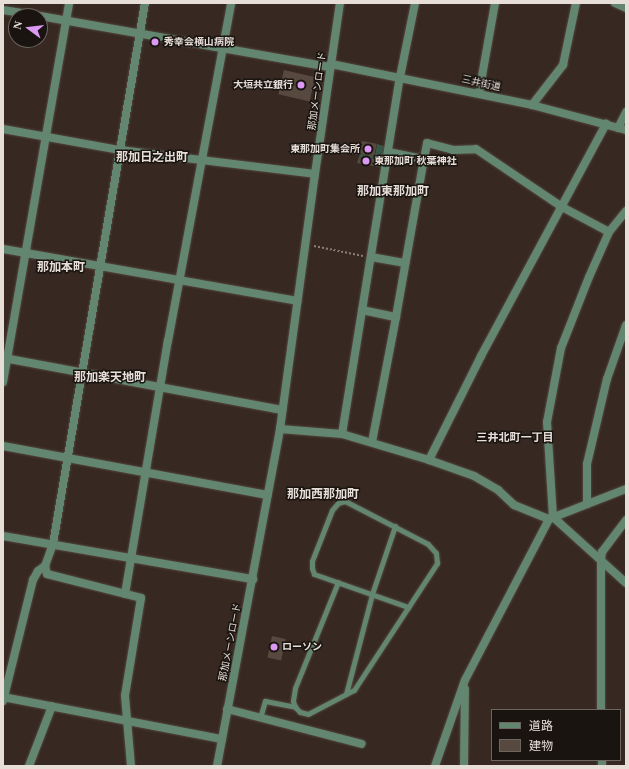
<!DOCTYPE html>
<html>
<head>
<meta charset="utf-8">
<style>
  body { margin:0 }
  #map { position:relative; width:629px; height:769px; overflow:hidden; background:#372921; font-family:"Times New Roman","Noto Sans JP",serif }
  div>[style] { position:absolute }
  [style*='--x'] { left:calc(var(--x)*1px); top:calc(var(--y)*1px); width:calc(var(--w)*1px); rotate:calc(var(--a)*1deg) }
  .green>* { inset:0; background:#385747 }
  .building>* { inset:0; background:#584940; transform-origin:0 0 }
  .path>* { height:1.5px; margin-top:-0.75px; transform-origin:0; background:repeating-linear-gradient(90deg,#8a7f78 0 2px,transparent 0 4px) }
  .roads { filter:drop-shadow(0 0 1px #53463e) drop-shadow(0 0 1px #53463e) }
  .service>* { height:5px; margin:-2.5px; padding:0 2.5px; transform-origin:2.5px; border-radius:2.5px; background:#638670 }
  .minor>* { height:8px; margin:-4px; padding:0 4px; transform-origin:4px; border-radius:4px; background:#638670 }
  .tertiary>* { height:8px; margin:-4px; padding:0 4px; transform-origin:4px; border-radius:4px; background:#638670 }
  .dots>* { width:11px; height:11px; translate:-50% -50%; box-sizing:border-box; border:2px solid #1a1410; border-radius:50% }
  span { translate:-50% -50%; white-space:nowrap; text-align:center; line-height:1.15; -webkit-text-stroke:3px #1a1410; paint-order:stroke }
  .poi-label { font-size:10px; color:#e7ded8; font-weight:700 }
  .left { translate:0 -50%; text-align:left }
  .right { translate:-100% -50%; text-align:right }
  .street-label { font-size:10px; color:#e7ded8 }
  .neighbourhood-label { font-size:11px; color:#e7ded8; font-weight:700 }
  .quarter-label { font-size:12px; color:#e7ded8; font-weight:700 }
  .frame { position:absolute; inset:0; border:4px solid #e7ded8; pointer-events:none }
  .legend { position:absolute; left:491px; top:709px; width:130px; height:52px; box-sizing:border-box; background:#1a1410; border:1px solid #6c6560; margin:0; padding:5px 7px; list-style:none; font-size:12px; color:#e7ded8 }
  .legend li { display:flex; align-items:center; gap:8px; height:20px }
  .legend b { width:20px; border:1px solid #6c6560 }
  .north { position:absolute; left:8px; top:8px; width:40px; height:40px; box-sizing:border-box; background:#1a1410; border:1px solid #6c6560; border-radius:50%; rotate:285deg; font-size:11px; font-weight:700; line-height:16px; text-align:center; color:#e7ded8 }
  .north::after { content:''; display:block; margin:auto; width:14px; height:18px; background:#dc99f4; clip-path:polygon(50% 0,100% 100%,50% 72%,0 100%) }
</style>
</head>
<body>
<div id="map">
  <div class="green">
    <i style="clip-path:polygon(377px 144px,389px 148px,386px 169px,373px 166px,374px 159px,359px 157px,360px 154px,375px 156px)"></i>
  </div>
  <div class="building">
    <i style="left:284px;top:70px;width:32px;height:25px;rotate:13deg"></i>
    <i style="left:362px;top:141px;width:15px;height:13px;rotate:11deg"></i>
    <i style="clip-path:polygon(359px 157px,374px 159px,373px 166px,357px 163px)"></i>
    <i style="left:272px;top:636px;width:14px;height:22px;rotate:12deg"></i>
  </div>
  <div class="path">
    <i style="--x:328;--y:149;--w:32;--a:9"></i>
    <i style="--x:314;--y:246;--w:50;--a:11.5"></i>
  </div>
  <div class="roads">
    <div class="service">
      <i style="--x:338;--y:582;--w:114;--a:112.1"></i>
      <i style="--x:295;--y:688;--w:13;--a:99"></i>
      <i style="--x:293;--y:701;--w:6;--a:72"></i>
      <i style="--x:295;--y:707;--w:7;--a:45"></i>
      <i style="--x:300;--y:712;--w:8;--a:14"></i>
      <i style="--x:308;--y:714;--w:52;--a:-27.6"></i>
      <i style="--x:354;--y:690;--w:152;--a:-56.8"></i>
      <i style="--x:437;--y:563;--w:10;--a:-96"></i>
      <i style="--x:436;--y:553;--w:12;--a:-132"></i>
      <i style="--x:428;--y:544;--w:93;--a:-152.6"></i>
      <i style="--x:345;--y:501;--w:7;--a:164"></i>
      <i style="--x:338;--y:503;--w:9;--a:131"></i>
      <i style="--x:332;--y:510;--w:55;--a:111.4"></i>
      <i style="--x:312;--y:561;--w:7;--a:90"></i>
      <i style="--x:312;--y:568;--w:6;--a:72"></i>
      <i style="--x:314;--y:574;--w:100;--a:19.3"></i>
      <i style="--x:346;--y:694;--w:103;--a:-75.4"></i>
      <i style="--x:372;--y:594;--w:72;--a:-71.3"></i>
      <i style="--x:260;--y:718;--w:18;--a:-74"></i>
      <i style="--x:265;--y:701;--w:31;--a:11"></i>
    </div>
    <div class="minor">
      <i style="--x:615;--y:3;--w:12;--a:24"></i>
      <i style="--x:3;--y:10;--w:36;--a:9"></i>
      <i style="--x:40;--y:16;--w:294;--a:10"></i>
      <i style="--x:331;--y:64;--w:205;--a:11.5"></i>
      <i style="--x:532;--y:105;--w:97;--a:14.9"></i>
      <i style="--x:479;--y:93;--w:91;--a:-79.9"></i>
      <i style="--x:532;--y:105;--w:51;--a:-52.2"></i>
      <i style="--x:563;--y:65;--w:63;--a:-78.2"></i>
      <i style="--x:618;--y:128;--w:18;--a:-63"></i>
      <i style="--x:3;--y:129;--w:119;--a:10.2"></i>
      <i style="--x:120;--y:150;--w:196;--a:7"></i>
      <i style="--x:388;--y:152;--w:37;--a:11"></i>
      <i style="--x:424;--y:159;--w:16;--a:-79"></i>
      <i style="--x:427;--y:143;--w:27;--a:15"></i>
      <i style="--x:453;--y:150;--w:23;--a:-2"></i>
      <i style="--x:476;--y:149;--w:104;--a:34"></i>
      <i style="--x:562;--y:207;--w:53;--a:28"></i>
      <i style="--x:626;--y:211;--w:27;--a:129"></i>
      <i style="--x:609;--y:232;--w:49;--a:114"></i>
      <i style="--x:589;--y:277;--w:76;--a:111.5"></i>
      <i style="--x:561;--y:348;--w:75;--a:100.7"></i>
      <i style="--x:547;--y:422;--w:95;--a:86.4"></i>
      <i style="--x:553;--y:517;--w:98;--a:42.1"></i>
      <i style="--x:371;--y:257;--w:35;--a:10"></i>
      <i style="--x:362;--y:310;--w:35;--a:12"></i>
      <i style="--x:396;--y:317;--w:160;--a:-80"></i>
      <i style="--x:4;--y:358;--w:283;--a:10.6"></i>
      <i style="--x:3;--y:382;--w:385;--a:-80.1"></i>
      <i style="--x:280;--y:429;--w:62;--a:4.6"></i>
      <i style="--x:342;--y:434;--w:91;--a:16.6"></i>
      <i style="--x:429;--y:460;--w:48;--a:19.6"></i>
      <i style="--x:474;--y:476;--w:28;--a:30"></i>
      <i style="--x:498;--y:490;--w:22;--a:43"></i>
      <i style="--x:514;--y:505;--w:38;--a:22"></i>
      <i style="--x:342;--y:434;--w:362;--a:-80.8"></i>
      <i style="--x:400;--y:77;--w:76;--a:-78.5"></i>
      <i style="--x:372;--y:442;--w:127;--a:-79.1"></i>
      <i style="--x:429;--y:460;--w:116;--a:-63.4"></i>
      <i style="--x:481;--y:356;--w:264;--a:-61.7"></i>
      <i style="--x:587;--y:504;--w:40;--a:-90"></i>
      <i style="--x:587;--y:464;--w:87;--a:-76.8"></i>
      <i style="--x:607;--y:379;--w:57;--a:-70.6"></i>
      <i style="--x:3;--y:536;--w:254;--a:9.8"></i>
      <i style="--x:45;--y:566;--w:8;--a:76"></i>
      <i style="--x:47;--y:574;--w:97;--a:14.3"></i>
      <i style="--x:141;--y:598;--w:99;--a:99.3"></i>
      <i style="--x:125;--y:696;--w:70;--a:85.1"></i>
      <i style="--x:125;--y:594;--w:257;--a:-80.4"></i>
      <i style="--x:168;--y:341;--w:344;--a:-79.4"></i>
      <i style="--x:3;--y:701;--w:125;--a:-76.1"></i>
      <i style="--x:33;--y:580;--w:10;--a:-61"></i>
      <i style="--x:38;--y:571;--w:9;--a:-36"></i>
      <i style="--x:45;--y:566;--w:23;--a:-70"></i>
      <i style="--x:53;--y:544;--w:549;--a:-80.35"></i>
      <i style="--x:227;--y:709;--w:139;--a:14.5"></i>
      <i style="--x:601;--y:710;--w:150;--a:-90"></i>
      <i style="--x:601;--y:560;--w:8;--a:-83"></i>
      <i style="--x:602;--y:552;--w:40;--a:-53"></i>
      <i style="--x:602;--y:760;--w:6;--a:90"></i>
      <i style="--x:29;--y:766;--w:64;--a:-69"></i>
      <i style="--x:435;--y:766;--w:91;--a:-70.8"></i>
      <i style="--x:465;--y:680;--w:182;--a:-62.4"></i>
      <i style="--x:549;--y:519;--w:83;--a:-21.3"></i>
      <i style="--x:464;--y:766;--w:77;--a:-89.3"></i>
    </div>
    <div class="tertiary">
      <i style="--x:3;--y:249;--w:299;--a:10"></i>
      <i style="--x:3;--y:446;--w:269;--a:10.5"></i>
      <i style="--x:3;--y:697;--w:223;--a:10.9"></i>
      <i style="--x:217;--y:766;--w:343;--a:-79.4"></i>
      <i style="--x:280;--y:429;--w:257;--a:-82.2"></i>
      <i style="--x:315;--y:174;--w:173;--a:-81.7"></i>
    </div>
  </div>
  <div class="dots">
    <i style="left:155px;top:42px;background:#dc99f4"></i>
    <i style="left:301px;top:85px;background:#dc99f4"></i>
    <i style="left:368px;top:149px;background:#dc99f4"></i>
    <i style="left:366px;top:161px;background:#dc99f4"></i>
    <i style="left:274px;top:647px;background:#dc99f4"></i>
  </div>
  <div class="poi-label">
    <span class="left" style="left:164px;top:42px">秀幸会横山病院</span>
    <span class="right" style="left:293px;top:85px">大垣共立銀行</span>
    <span class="right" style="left:360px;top:149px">東那加町集会所</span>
    <span class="left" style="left:374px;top:161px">東那加町 秋葉神社</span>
    <span class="left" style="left:282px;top:647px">ローソン</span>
  </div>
  <div class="street-label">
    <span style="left:481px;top:83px;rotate:12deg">三井街道</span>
    <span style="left:317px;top:91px;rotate:-82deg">那加メーンロード</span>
    <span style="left:230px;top:642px;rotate:-79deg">那加メーンロード</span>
  </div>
  <div class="neighbourhood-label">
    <span style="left:515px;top:437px">三井北町一丁目</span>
  </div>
  <div class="quarter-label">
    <span style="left:152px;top:158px">那加日之出町</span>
    <span style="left:393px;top:192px">那加東那加町</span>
    <span style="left:61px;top:268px">那加本町</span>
    <span style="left:110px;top:378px">那加楽天地町</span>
    <span style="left:323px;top:495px">那加西那加町</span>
  </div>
  <div class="frame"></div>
  <ul class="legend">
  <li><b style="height:5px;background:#638670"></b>道路</li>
  <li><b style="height:11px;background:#584940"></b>建物</li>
  </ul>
  <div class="north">N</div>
</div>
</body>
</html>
